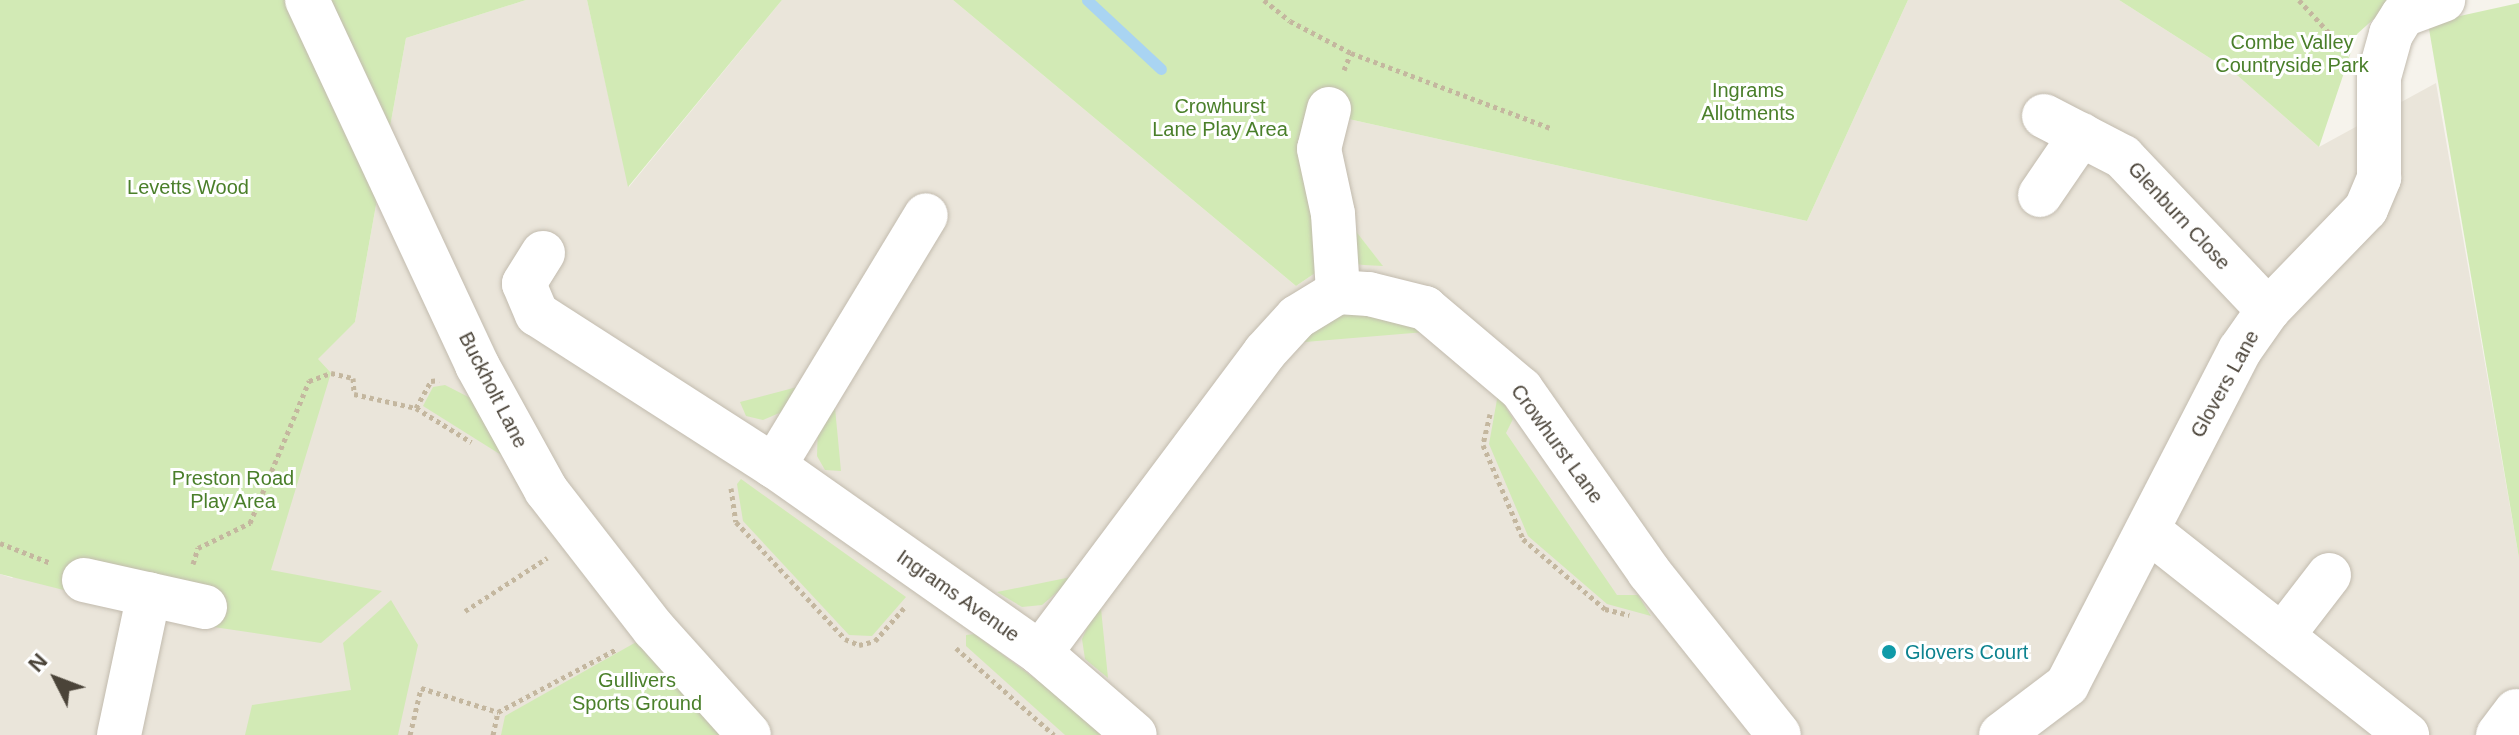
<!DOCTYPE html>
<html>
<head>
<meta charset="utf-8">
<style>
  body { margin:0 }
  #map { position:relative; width:2519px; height:735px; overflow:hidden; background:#f6f3ec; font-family:Arial,sans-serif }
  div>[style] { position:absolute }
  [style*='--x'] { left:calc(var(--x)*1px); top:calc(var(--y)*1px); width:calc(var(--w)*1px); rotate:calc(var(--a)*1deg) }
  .residential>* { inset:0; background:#eae5da }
  .green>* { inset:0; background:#d2eab5 }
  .stream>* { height:11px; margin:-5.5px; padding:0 5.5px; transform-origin:5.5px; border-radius:5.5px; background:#a9d4f2 }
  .path>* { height:5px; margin-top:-2.5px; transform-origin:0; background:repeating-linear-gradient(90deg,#c4b79f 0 4px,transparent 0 8px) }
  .roads { filter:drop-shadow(0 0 2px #c2bbae) drop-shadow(0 0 2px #c2bbae) }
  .minor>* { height:44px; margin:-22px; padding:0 22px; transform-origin:22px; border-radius:22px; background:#fff }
  .dots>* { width:22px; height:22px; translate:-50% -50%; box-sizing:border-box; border:4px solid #fff; border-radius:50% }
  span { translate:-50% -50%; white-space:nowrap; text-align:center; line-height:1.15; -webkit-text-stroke:6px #fff; paint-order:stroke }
  .park-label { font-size:20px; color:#4a7f2a }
  .street-label { font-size:20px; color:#4b4439 }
  .culture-label { font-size:20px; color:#0d838f }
  .left { translate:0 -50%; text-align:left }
  .north { position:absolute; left:16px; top:639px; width:80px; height:80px; -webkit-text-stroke:6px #fff; paint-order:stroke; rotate:312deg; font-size:22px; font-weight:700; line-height:32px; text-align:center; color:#4b4439 }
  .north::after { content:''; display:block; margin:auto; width:28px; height:36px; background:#4b4439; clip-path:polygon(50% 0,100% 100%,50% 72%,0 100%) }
</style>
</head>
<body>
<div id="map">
  <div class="residential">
    <i style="clip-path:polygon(526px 0,587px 0,629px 187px,782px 0,953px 0,1296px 286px,1327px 265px,1382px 265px,1341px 212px,1335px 116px,1807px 221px,1908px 0,2119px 0,2238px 76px,2319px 147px,2436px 83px,2519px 558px,2519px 735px,0 735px,0 574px,12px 578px,355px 322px,406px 38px)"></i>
  </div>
  <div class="green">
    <i style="clip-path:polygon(0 0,526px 0,406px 38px,355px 322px,318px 359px,331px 373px,271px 570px,382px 591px,321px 643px,207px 626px,0 574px)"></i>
    <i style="clip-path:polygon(587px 0,782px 0,628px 187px)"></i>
    <i style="clip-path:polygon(953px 0,1908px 0,1807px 221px,1335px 116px,1327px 265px,1296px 286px)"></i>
    <i style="clip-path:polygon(2119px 0,2395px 0,2357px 34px,2319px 147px,2238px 76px)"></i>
    <i style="clip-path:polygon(2519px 3px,2519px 558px,2428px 23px)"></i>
    <i style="clip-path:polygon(1341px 212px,1383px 266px,1345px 264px)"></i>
    <i style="clip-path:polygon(1370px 307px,1425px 332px,1293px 343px,1305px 325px)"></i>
    <i style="clip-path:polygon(445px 385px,492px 409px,522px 468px,423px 406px,433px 387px)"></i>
    <i style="clip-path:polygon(801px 386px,791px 408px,763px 420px,746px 416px,740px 402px)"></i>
    <i style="clip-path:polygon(1498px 394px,1513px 419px,1506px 433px,1617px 595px,1638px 595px,1651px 616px,1607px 604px,1528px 536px,1489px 444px)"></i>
    <i style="clip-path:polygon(835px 408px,841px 471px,825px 470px,817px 456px,818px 425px)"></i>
    <i style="clip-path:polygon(741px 479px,906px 597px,872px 636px,849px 635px,743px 521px,737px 484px)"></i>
    <i style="clip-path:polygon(1076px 576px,1042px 605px,1022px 607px,997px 592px)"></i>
    <i style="clip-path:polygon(1100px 599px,1108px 678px,1085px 659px,1082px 639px)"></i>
    <i style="clip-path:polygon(391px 600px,418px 645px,398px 735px,245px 735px,252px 705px,351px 690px,343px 643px)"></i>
    <i style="clip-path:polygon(975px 634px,1111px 735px,1065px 735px,966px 646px,966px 635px)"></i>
    <i style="clip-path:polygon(647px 636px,735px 735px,501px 735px,505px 716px)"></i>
  </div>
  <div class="stream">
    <i style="--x:1087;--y:0;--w:101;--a:43"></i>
  </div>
  <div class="path">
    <i style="--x:1264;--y:0;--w:33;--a:39"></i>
    <i style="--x:1290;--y:21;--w:69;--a:27.7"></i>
    <i style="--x:1351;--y:53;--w:214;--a:20.6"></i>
    <i style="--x:2299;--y:0;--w:67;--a:47.4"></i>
    <i style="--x:1344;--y:70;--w:18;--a:-68"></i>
    <i style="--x:416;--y:408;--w:31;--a:-61"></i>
    <i style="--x:431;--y:381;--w:8;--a:-7"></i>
    <i style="--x:1490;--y:414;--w:32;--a:103"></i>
    <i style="--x:1483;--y:445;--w:102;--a:66.9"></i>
    <i style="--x:1523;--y:539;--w:108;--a:40.5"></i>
    <i style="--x:1605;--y:609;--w:25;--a:14"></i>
    <i style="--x:731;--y:488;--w:34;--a:82"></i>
    <i style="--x:736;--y:522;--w:160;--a:47"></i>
    <i style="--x:845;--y:639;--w:15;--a:23"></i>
    <i style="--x:859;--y:645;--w:16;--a:-14"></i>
    <i style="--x:875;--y:641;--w:44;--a:-48.7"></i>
    <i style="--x:0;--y:543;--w:55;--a:21.4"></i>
    <i style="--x:193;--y:564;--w:17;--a:-73"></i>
    <i style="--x:198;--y:548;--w:58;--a:-25.7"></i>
    <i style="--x:250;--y:523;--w:154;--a:-67.4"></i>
    <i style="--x:309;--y:381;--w:23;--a:-20"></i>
    <i style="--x:331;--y:373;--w:23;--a:13"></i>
    <i style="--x:353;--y:378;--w:16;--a:86"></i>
    <i style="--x:354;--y:394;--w:64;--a:12.7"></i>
    <i style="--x:416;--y:408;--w:65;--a:31.7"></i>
    <i style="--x:465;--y:611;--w:98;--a:-32.9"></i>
    <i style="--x:956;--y:648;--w:131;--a:41.6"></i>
    <i style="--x:410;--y:735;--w:48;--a:-76.8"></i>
    <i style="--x:421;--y:688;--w:81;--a:17.3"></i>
    <i style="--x:498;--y:712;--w:135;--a:-27.9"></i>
    <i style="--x:493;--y:735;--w:24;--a:-78"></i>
  </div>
  <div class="roads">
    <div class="minor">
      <i style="--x:307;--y:0;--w:403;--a:65"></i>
      <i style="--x:477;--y:365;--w:143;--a:61.1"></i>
      <i style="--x:546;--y:490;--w:176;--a:52.2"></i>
      <i style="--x:654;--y:629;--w:142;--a:48.1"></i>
      <i style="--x:1329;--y:109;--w:41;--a:104"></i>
      <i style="--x:1319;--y:149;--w:66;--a:77.8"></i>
      <i style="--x:1333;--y:214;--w:78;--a:86.3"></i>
      <i style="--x:2044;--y:116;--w:89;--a:27.4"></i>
      <i style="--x:2123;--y:157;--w:211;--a:46.5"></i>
      <i style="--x:2040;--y:195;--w:73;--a:-55.7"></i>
      <i style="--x:543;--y:253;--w:36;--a:122"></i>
      <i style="--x:524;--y:284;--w:33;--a:67"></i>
      <i style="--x:537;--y:314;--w:282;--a:32.7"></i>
      <i style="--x:774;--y:466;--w:325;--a:35.1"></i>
      <i style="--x:1040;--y:653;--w:125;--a:40.8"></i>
      <i style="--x:774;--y:466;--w:293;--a:-58.8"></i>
      <i style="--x:2149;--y:531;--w:329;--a:38.3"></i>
      <i style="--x:84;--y:580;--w:124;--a:12.6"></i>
      <i style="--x:2282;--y:636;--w:77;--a:-52.4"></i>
      <i style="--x:1040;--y:653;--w:376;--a:-53.2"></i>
      <i style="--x:1265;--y:352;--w:47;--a:-47.6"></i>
      <i style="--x:1297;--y:317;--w:48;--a:-31.4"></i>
      <i style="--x:1338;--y:292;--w:31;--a:4"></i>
      <i style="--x:1369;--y:294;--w:58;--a:14"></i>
      <i style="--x:1425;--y:308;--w:126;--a:40.2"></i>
      <i style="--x:1521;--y:389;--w:223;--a:55"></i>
      <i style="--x:1649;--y:572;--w:208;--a:51.4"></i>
      <i style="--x:119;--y:735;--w:144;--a:-78"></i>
      <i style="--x:2001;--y:735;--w:83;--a:-37.1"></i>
      <i style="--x:2067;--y:685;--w:377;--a:-62.7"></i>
      <i style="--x:2240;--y:350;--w:49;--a:-55"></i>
      <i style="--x:2268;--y:310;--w:141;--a:-45.9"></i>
      <i style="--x:2366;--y:209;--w:34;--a:-67"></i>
      <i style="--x:2379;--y:178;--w:101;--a:-90"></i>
      <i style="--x:2379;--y:77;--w:45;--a:-74.4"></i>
      <i style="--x:2391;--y:34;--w:22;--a:-58"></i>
      <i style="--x:2403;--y:15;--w:43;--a:-20.6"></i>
      <i style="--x:2498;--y:735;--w:30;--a:-53"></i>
    </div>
  </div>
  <div class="dots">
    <i style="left:1889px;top:652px;background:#0f9aa8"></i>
  </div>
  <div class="park-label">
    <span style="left:2292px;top:54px">Combe Valley<br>Countryside Park</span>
    <span style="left:1748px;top:102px">Ingrams<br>Allotments</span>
    <span style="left:1220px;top:118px">Crowhurst<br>Lane Play Area</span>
    <span style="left:188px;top:187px">Levetts Wood</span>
    <span style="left:233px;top:490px">Preston Road<br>Play Area</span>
    <span style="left:637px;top:692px">Gullivers<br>Sports Ground</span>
  </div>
  <div class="street-label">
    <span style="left:2179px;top:216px;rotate:47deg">Glenburn Close</span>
    <span style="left:2225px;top:384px;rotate:-61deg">Glovers Lane</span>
    <span style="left:493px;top:390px;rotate:63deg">Buckholt Lane</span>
    <span style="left:1557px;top:444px;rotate:54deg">Crowhurst Lane</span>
    <span style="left:958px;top:596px;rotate:35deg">Ingrams Avenue</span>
  </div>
  <div class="culture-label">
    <span class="left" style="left:1905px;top:652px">Glovers Court</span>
  </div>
  <div class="north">N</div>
</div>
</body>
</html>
